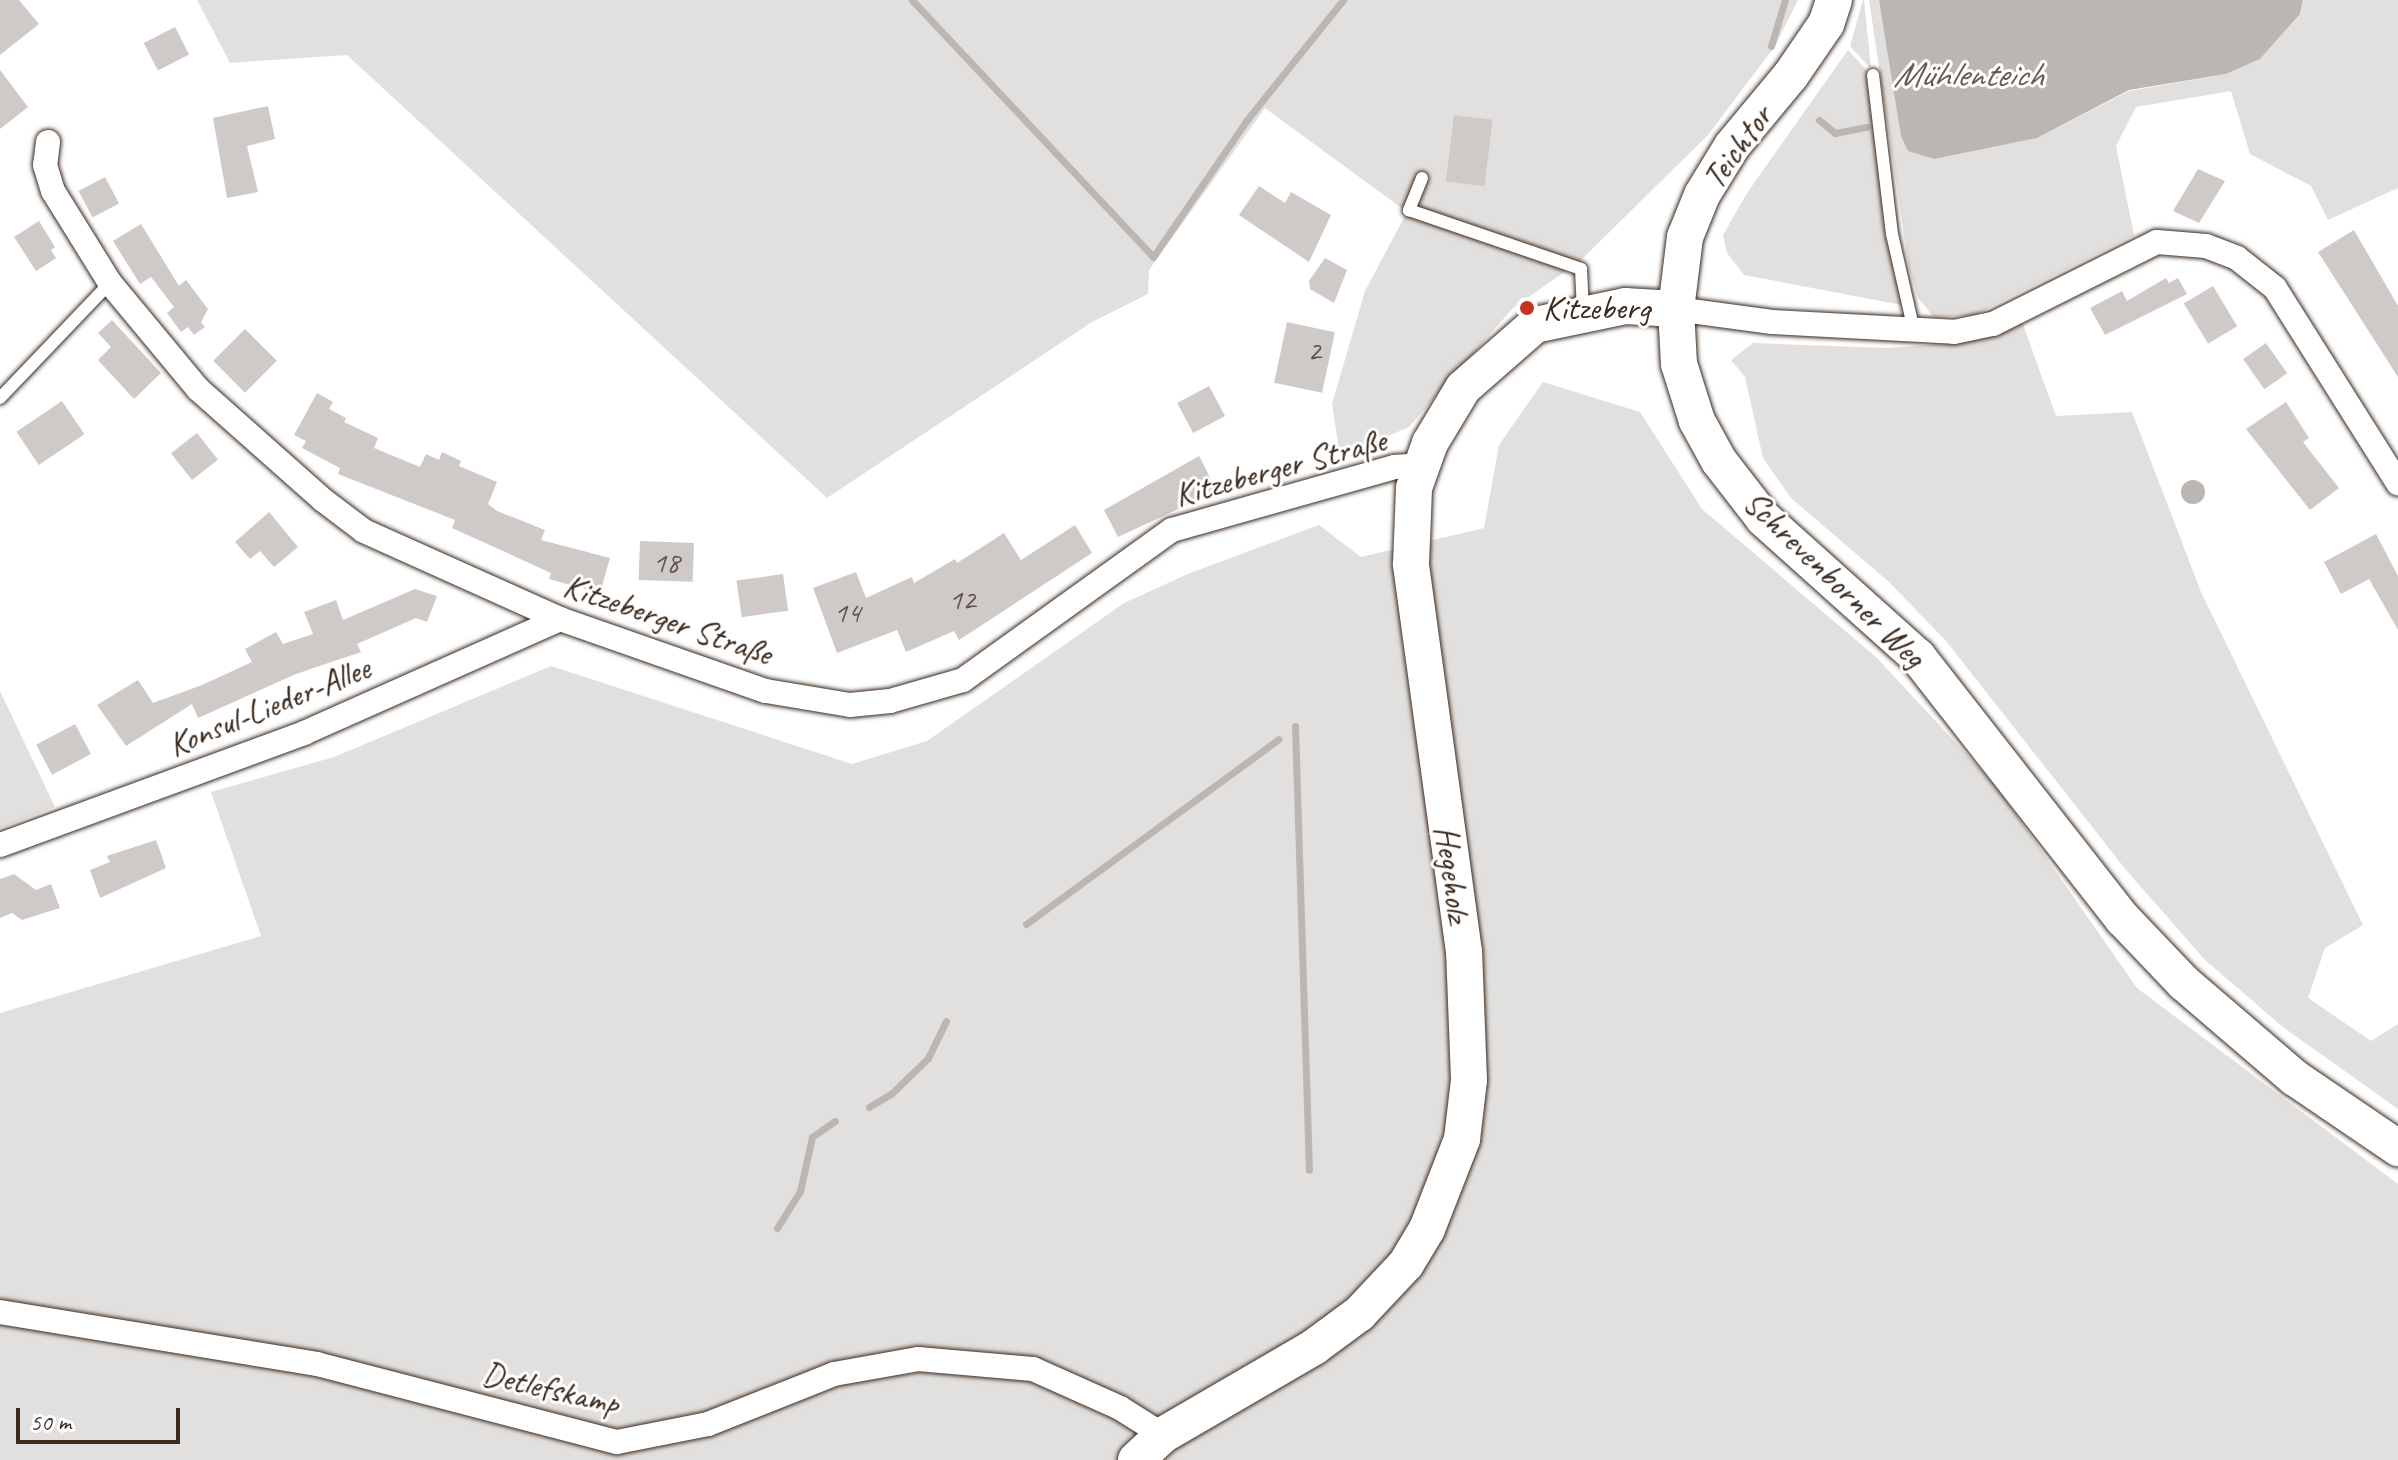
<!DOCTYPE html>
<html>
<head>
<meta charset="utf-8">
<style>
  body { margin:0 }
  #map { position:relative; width:2398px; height:1460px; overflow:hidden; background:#fff; font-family:Caveat,sans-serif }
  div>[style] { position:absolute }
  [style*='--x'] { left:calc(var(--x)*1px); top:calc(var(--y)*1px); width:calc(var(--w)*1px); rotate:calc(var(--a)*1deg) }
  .green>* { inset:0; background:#e2e0de }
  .water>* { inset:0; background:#bcb6b3 }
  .round { border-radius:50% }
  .stream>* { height:7px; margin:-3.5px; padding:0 3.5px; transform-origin:3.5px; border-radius:3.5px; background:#bcb6b3 }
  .building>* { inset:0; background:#cfcac7; transform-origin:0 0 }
  .roads { filter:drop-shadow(0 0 2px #3b2a1e) drop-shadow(0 0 2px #3b2a1e) }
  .lane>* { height:12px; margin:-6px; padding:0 6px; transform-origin:6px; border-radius:6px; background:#fff }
  .street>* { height:24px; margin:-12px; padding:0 12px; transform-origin:12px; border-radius:12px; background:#fff }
  .secondary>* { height:36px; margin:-18px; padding:0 18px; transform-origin:18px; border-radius:18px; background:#fff }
  .dots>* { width:22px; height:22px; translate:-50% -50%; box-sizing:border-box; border:4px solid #fff; border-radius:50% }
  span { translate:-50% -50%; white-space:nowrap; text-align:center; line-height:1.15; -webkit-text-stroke:6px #fff; paint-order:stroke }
  .number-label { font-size:30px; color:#605248 }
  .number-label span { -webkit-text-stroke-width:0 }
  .street-label { font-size:34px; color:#3b2a1e }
  .poi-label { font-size:34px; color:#3b2a1e }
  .left { translate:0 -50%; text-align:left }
  .water-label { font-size:36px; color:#685b52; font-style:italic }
  .scale { position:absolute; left:16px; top:1408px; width:164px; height:36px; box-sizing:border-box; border:4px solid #3b2a1e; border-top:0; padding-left:10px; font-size:24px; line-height:28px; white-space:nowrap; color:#3b2a1e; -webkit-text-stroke:6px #fff; paint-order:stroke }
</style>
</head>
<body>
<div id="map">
  <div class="green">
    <i style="clip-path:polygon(197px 0,1798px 0,1775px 46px,1708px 135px,1580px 261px,1513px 308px,1409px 427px,1340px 457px,1332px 404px,1365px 291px,1407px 212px,1265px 108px,1149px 270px,1148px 294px,1092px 322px,827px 498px,347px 55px,230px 63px)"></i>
    <i style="clip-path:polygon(1863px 0,1864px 0,1871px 69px,1850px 46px)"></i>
    <i style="clip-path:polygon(1869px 0,1879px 0,1908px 151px,2037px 138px,2129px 91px,2226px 74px,2260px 59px,2300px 14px,2303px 0,2398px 0,2398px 188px,2328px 220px,2311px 186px,2250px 154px,2231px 91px,2136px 107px,2116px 146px,2134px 235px,1974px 315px,1934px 317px,1918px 298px,1909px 268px)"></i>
    <i style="clip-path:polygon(1848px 50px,1871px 75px,1907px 306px,1744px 275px,1727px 253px,1723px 235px,1747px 193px)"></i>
    <i style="clip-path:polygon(2021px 319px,2056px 416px,2132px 412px,2201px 592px,2363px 925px,2325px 948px,2308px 998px,2371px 1041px,2398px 1024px,2398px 1109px,2283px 1027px,2205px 960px,2126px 870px,1946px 641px,1889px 582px,1791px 498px,1763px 458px,1745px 377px,1731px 360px,1753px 343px,1886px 348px,1944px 344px)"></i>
    <i style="clip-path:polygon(1543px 382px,1640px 412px,1702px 509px,1876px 657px,1996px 786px,2137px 988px,2398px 1184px,2398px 1460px,0 1460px,0 1013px,261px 936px,211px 792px,334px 757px,551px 666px,852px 764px,927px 741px,1124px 603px,1190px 573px,1319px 525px,1361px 557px,1484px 528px,1499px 445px)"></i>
    <i style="clip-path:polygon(0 691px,55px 807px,0 828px)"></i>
  </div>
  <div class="water">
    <i style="clip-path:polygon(1879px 0,2303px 0,2300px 14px,2260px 59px,2226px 74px,2129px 90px,2037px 138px,1934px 159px,1908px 151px,1901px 136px)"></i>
    <i class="round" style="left:2181px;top:480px;width:24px;height:24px"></i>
  </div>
  <div class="stream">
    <i style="--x:912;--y:0;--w:352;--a:46.8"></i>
    <i style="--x:1153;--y:257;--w:165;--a:-55.6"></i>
    <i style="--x:1246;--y:121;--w:155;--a:-51.3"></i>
    <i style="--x:1771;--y:46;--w:48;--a:-73.1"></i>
    <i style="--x:1819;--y:120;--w:21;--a:39"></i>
    <i style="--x:1835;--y:133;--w:32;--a:-11"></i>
    <i style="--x:1295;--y:726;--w:444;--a:88.2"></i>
    <i style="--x:1026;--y:924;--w:313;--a:-36.2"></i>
    <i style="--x:869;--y:1107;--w:26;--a:-31"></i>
    <i style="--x:891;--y:1094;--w:52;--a:-44.2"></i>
    <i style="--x:928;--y:1058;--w:41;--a:-64.1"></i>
    <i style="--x:777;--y:1228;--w:44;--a:-58.1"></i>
    <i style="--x:800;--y:1191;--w:55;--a:-77.5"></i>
    <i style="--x:812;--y:1137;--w:28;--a:-35"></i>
  </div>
  <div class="building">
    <i style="clip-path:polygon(0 0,19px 0,39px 24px,0 55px)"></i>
    <i style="left:175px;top:27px;width:31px;height:35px;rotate:63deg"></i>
    <i style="clip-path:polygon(0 70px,28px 107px,0 129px)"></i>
    <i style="clip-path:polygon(268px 106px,275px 139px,247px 146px,258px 192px,227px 198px,213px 118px)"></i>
    <i style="left:1454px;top:115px;width:39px;height:67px;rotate:7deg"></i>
    <i style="clip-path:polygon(2198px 169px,2225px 181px,2199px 223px,2173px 211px)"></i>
    <i style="left:105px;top:177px;width:30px;height:30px;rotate:62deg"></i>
    <i style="clip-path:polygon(1259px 186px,1285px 203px,1291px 192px,1331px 215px,1309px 262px,1239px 215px)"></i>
    <i style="clip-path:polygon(39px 221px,55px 247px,51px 250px,56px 258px,36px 271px,14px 237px)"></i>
    <i style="clip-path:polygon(141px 224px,179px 286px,186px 280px,208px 309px,201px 322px,205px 327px,194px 335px,188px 327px,181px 332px,167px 313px,174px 307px,151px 277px,140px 284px,113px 241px)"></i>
    <i style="clip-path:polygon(2354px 230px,2398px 306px,2398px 377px,2318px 252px)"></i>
    <i style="clip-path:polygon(1325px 258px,1347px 270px,1334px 303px,1310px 289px,1309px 281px)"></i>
    <i style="clip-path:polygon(2166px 278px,2169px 283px,2178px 278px,2187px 294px,2105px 335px,2090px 308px,2122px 291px,2127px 301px)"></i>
    <i style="left:2213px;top:286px;width:47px;height:34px;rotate:59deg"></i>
    <i style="clip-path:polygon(112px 320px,161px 373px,134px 399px,98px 360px,111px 347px,98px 333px)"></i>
    <i style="left:1287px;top:322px;width:49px;height:62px;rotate:12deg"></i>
    <i style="left:245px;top:329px;width:45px;height:45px;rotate:45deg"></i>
    <i style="left:2266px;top:343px;width:37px;height:28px;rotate:55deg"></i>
    <i style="left:1209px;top:386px;width:34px;height:36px;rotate:62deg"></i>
    <i style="clip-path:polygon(317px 393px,333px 402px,329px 409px,346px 418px,344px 422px,378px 438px,374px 448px,420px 467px,426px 454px,439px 460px,442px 452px,461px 461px,459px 466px,497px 482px,488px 504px,497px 511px,545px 530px,541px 540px,610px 558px,600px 593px,549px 579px,551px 573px,452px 528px,455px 520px,338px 474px,340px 468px,302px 448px,306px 441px,294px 435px)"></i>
    <i style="left:62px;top:401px;width:40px;height:55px;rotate:56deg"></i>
    <i style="clip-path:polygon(2286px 402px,2309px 438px,2303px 442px,2339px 488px,2310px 510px,2246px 429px)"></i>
    <i style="left:197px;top:433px;width:34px;height:33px;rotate:52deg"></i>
    <i style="clip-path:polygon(1199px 456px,1217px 491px,1118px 537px,1104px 510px)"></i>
    <i style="clip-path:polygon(269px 512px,298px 547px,274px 567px,260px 551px,250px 559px,235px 542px)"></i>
    <i style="clip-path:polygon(1075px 525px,1092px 553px,959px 640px,954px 631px,906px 652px,897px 630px,837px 653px,813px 588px,856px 572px,866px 598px,912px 577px,914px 583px,955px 559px,957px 563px,1004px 533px,1021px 560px)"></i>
    <i style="clip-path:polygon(2376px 534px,2398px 576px,2398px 630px,2369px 579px,2341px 594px,2324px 562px)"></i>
    <i style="left:640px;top:541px;width:54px;height:39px;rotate:2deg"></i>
    <i style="left:783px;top:574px;width:37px;height:47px;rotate:82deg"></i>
    <i style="clip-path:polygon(415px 589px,437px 596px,427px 622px,416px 618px,357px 644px,361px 652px,296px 674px,198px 718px,192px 704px,126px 746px,97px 705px,138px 680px,153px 703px,202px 685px,252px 662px,245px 649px,276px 632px,283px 644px,313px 634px,304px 612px,336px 600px,343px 620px)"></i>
    <i style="left:75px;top:724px;width:34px;height:44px;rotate:62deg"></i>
    <i style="clip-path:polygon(156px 840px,166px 868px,100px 898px,90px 870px,110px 862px,107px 856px)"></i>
    <i style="clip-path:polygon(14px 874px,36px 890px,51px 884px,60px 908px,22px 920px,12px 913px,0 918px,0 879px)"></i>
  </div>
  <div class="roads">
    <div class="lane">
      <i style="--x:1873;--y:75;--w:160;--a:83.2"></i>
      <i style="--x:1892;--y:234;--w:99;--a:77.2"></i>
      <i style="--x:1422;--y:178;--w:35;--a:112"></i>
      <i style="--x:1409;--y:210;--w:182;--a:18.9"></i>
      <i style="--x:1581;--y:269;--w:43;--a:87.3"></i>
      <i style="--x:0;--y:398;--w:159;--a:-46.3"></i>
    </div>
    <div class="street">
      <i style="--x:48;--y:142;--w:23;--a:97"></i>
      <i style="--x:45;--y:165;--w:27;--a:73"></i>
      <i style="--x:53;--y:191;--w:108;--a:58.2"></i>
      <i style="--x:110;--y:283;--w:138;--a:50.3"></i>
      <i style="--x:198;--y:389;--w:167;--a:41.6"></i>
      <i style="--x:323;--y:500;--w:51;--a:37.1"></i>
      <i style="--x:364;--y:531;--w:215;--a:24.2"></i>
      <i style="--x:560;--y:619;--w:218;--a:19.3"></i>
      <i style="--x:766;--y:691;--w:85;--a:9.5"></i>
      <i style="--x:850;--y:705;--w:40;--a:-5.7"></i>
      <i style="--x:890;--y:701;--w:76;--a:-16"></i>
      <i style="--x:963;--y:680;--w:257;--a:-35.7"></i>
      <i style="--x:1172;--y:530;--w:231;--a:-15.8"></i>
      <i style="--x:1394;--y:467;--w:26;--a:-4"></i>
      <i style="--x:1676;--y:309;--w:97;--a:7.7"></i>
      <i style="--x:1772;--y:322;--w:182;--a:3.1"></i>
      <i style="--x:1954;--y:332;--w:40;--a:-12"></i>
      <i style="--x:1993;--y:324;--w:183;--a:-26.6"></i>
      <i style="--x:2157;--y:242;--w:49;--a:4.7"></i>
      <i style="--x:2206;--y:246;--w:33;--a:21"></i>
      <i style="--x:2237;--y:258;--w:48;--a:38.3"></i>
      <i style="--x:2275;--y:288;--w:231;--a:57.8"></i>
      <i style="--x:0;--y:845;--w:324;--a:-20.2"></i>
      <i style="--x:304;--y:733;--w:280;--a:-24"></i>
      <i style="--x:0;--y:1312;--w:321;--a:9.3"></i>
      <i style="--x:317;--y:1364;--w:310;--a:14.6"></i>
      <i style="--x:617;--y:1442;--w:93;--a:-11.2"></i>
      <i style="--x:708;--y:1424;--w:136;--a:-21.6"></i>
      <i style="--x:834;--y:1374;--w:85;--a:-10.1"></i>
      <i style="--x:918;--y:1359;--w:115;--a:5"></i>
      <i style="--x:1033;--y:1369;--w:95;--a:24.1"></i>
      <i style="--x:1120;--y:1408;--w:51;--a:32.1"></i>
    </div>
    <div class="secondary">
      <i style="--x:1834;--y:0;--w:25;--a:108"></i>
      <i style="--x:1826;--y:24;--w:62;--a:124.5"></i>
      <i style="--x:1791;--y:75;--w:92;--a:129.7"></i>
      <i style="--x:1732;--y:146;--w:57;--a:121.5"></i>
      <i style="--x:1702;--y:195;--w:45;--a:112"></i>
      <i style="--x:1685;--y:237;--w:73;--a:97.1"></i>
      <i style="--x:1676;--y:309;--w:55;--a:86.9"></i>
      <i style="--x:1679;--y:364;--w:60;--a:72.5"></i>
      <i style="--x:1697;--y:421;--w:46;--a:61.2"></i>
      <i style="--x:1719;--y:461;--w:73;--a:52.2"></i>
      <i style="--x:1764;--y:519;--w:207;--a:41.9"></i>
      <i style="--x:1918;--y:657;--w:333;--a:52"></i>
      <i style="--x:2123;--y:919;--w:88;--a:46.4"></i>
      <i style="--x:2184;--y:983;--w:146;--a:40.6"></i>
      <i style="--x:2295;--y:1078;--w:125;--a:34.2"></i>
      <i style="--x:1136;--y:1460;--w:37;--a:-43"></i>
      <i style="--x:1163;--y:1435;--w:175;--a:-30.2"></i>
      <i style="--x:1314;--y:1347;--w:56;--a:-36.3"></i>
      <i style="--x:1359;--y:1314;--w:69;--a:-46.8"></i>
      <i style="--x:1406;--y:1264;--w:41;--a:-59"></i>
      <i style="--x:1427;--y:1229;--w:97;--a:-68.7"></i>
      <i style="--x:1462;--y:1139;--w:59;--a:-83.2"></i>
      <i style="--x:1469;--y:1080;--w:128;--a:-92.2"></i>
      <i style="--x:1464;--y:952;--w:392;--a:-97.8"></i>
      <i style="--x:1411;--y:564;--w:76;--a:-87.7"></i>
      <i style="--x:1414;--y:488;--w:48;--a:-70.4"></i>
      <i style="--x:1430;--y:443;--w:64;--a:-59"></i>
      <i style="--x:1463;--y:388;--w:96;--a:-41.2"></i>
      <i style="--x:1535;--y:325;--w:92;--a:-11.9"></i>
      <i style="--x:1625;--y:306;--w:51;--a:3.4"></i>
    </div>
  </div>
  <div class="dots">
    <i style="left:1527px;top:308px;background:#c8321e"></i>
  </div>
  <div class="number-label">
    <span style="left:1314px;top:350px">2</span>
    <span style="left:666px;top:562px">18</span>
    <span style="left:962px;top:599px">12</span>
    <span style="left:847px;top:612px">14</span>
  </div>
  <div class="street-label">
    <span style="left:1737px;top:147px;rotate:-54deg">Teichtor</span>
    <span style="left:1280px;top:467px;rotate:-15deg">Kitzeberger Straße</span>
    <span style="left:1835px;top:579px;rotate:44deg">Schrevenborner Weg</span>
    <span style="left:668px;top:619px;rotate:19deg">Kitzeberger Straße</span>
    <span style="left:269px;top:706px;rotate:-22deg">Konsul-Lieder-Allee</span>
    <span style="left:1453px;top:874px;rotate:82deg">Hegeholz</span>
    <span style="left:551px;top:1388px;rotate:13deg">Detlefskamp</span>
  </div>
  <div class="poi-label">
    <span class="left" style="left:1543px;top:308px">Kitzeberg</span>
  </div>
  <div class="water-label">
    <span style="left:1968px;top:75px">Mühlenteich</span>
  </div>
  <div class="scale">50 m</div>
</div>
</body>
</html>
